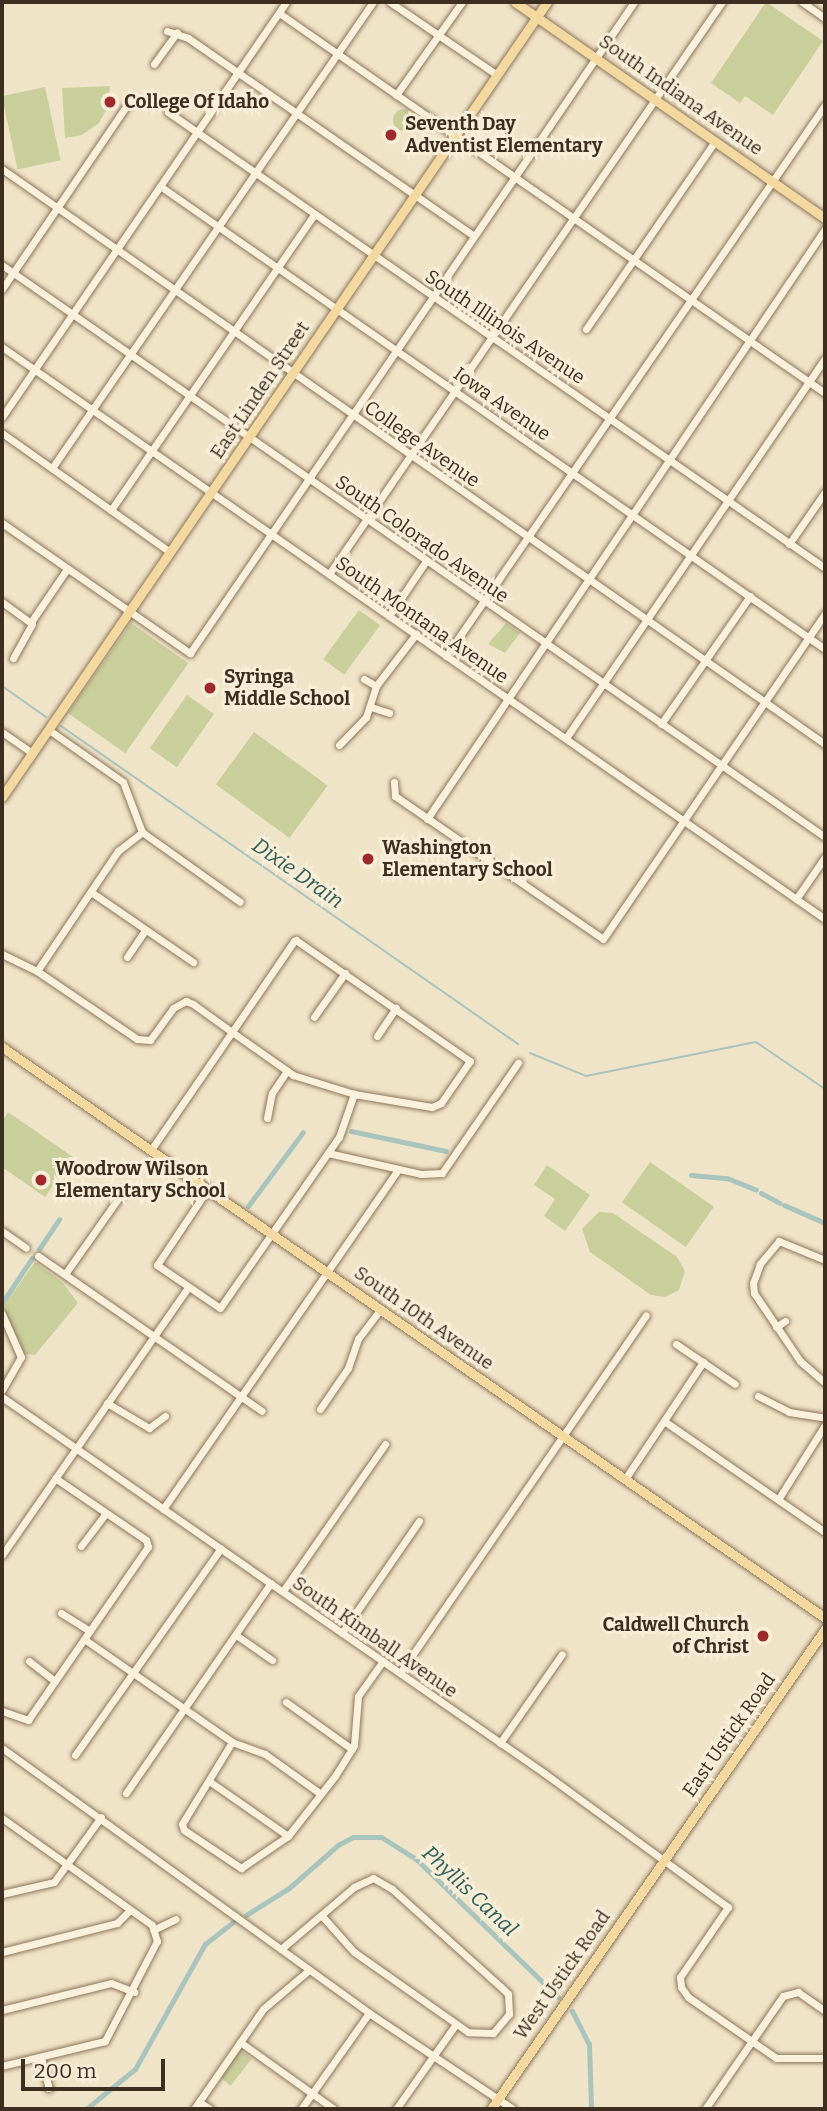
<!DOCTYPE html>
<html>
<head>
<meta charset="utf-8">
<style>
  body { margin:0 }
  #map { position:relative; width:827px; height:2111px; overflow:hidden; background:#f0e4c8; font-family:Bitter,serif }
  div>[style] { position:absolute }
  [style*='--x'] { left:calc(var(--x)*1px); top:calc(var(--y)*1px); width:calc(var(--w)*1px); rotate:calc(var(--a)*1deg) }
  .green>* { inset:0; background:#c9cf9b; transform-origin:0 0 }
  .round { border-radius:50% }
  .stream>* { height:2px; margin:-1px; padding:0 1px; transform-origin:1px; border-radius:1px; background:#a9c4bc }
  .canal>* { height:5px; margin:-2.5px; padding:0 2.5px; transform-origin:2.5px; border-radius:2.5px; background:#a9c4bc }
  .roads { filter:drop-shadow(0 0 2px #8d765c) drop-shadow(0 0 2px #8d765c) }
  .minor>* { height:7px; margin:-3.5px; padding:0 3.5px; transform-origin:3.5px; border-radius:3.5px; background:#faf1dc }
  .major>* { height:9px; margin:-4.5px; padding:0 4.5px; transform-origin:4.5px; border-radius:4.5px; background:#f3d9a0 }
  .dots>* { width:19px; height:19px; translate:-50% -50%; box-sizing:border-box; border:4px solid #f7eed8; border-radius:50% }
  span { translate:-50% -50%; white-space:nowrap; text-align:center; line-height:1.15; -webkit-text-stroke:6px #f7eed8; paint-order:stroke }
  .street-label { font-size:19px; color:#3d2e20 }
  .poi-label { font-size:19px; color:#3d2e20; font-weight:700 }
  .left { translate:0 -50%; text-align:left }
  .right { translate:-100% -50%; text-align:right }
  .water-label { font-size:21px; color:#2f5d5a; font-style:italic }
  .frame { position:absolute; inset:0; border:4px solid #3d2e20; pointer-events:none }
  .scale { position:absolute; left:21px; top:2059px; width:144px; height:32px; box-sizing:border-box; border:4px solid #3d2e20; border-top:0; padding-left:9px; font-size:21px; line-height:24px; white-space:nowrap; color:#3d2e20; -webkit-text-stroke:5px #f7eed8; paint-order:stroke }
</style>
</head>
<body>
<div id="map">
  <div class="green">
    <i style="clip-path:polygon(766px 2px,823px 41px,773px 115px,745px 96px,740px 103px,711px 83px)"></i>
    <i style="clip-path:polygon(110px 86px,108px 107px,99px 123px,82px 135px,65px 138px,62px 88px)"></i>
    <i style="left:45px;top:87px;width:75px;height:44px;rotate:78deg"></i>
    <i class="round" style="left:393px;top:109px;width:22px;height:22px"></i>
    <i style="left:359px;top:610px;width:26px;height:61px;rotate:36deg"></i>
    <i style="left:131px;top:623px;width:70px;height:110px;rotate:35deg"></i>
    <i style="clip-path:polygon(506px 623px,520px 633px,505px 653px,488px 644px)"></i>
    <i style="left:187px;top:695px;width:33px;height:65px;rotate:35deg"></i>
    <i style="left:254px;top:732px;width:91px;height:65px;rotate:36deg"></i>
    <i style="clip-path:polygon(8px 1112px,73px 1157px,45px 1197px,2px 1167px,2px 1122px)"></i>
    <i style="left:650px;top:1162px;width:78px;height:49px;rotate:35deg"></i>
    <i style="clip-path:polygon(547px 1165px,590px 1195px,565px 1231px,544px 1216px,555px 1199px,534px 1185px)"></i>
    <i style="clip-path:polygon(599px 1212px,613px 1213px,677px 1257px,685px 1271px,679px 1290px,665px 1297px,651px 1295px,590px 1252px,582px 1229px)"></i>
    <i style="clip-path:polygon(35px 1262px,63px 1283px,78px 1303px,35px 1355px,25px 1354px,3px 1307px)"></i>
    <i style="left:239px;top:2049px;width:16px;height:34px;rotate:38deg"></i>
  </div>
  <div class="stream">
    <i style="--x:2;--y:686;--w:54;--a:35.2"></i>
    <i style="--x:61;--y:726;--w:557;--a:34.83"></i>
    <i style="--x:530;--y:1053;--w:61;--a:22.3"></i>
    <i style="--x:586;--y:1076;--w:173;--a:-11.3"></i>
    <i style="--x:756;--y:1042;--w:83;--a:34.3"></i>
  </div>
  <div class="canal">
    <i style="--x:351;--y:1131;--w:97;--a:11.9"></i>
    <i style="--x:691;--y:1175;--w:36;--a:5"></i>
    <i style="--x:727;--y:1178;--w:31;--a:22"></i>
    <i style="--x:761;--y:1193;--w:21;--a:28"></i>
    <i style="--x:784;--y:1205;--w:45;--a:23.7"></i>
    <i style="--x:248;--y:1206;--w:92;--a:-53.4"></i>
    <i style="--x:39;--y:1249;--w:36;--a:-56"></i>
    <i style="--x:2;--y:1303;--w:54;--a:-56.3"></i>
    <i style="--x:246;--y:1915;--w:51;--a:-32.1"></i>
    <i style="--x:289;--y:1888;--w:65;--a:-41.3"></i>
    <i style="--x:338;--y:1845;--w:17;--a:-28"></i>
    <i style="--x:353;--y:1837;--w:28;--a:0"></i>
    <i style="--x:381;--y:1837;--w:41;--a:32.2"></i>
    <i style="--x:416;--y:1859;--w:198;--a:44.2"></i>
    <i style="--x:572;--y:2011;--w:37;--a:63"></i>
    <i style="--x:589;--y:2044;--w:65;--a:88.2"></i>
    <i style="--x:86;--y:2109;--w:63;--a:-39.2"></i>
    <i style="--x:135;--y:2069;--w:143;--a:-60.8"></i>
    <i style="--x:205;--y:1944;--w:36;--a:-38"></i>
  </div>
  <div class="roads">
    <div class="minor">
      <i style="--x:390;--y:2;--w:130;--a:34.3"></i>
      <i style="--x:802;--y:2;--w:28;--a:35"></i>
      <i style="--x:279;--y:13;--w:665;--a:34.84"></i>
      <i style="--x:167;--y:31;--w:22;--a:18"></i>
      <i style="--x:188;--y:38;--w:346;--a:34.7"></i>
      <i style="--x:154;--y:64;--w:39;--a:-54"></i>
      <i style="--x:396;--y:95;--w:114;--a:-54.6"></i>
      <i style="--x:168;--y:112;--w:800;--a:34.76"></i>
      <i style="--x:2;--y:169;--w:1004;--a:34.94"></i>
      <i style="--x:160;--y:186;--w:810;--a:34.85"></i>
      <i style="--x:2;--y:265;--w:1002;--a:34.8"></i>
      <i style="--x:2;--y:289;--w:230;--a:-55.8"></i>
      <i style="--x:586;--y:329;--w:228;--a:-55.5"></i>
      <i style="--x:2;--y:347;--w:1002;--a:34.8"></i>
      <i style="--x:2;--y:417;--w:503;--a:-55.61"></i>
      <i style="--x:2;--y:433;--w:206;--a:35.3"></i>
      <i style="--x:52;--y:468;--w:566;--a:-55.44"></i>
      <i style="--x:111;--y:510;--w:358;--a:-55.5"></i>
      <i style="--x:2;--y:523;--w:229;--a:34.7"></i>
      <i style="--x:190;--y:653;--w:788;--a:-55.7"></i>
      <i style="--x:789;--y:544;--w:63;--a:-55.3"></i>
      <i style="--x:329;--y:574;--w:694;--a:-55.51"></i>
      <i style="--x:2;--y:602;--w:37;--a:36"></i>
      <i style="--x:32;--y:624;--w:39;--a:119"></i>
      <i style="--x:389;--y:616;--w:66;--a:-56.1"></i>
      <i style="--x:31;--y:622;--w:64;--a:-55.8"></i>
      <i style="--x:446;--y:656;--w:669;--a:-55.48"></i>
      <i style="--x:364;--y:679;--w:14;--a:30"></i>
      <i style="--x:371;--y:707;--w:19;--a:18"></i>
      <i style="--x:661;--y:724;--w:156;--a:-55.2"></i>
      <i style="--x:49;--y:730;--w:90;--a:35.1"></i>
      <i style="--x:123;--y:782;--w:53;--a:69.2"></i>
      <i style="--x:142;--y:832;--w:120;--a:35.5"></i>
      <i style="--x:2;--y:732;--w:37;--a:35"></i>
      <i style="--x:566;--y:738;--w:459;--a:-55.7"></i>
      <i style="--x:339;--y:745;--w:39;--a:-46"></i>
      <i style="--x:366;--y:717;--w:33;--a:-72"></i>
      <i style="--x:376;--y:686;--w:66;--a:-52.4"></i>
      <i style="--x:394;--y:782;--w:14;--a:86"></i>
      <i style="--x:395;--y:796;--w:252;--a:34.5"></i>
      <i style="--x:603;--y:939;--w:394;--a:-55.7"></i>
      <i style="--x:427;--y:819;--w:712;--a:-56"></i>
      <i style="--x:91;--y:892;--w:124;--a:34.5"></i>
      <i style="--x:796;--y:899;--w:51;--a:-55.4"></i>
      <i style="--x:2;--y:954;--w:39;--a:26"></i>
      <i style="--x:37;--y:971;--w:121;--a:34.2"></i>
      <i style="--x:137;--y:1039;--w:13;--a:4"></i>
      <i style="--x:150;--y:1040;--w:39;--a:-54"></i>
      <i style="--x:173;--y:1008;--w:15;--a:-28"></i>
      <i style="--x:186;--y:1001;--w:8;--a:23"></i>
      <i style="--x:193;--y:1004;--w:48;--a:35.7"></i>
      <i style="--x:232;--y:1032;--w:75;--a:35.2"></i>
      <i style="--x:293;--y:1075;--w:64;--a:17.3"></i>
      <i style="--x:354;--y:1094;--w:79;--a:9.5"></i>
      <i style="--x:432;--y:1107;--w:10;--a:-24"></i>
      <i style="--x:441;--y:1103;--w:51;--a:-55.4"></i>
      <i style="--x:470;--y:1061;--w:212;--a:-145.2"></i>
      <i style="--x:296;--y:940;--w:2;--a:153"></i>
      <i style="--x:294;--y:941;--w:110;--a:124.3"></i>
      <i style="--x:232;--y:1032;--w:143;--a:124.5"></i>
      <i style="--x:127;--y:957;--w:32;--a:-56"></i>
      <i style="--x:37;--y:971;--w:145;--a:-56"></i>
      <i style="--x:118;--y:851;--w:31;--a:-38"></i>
      <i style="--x:314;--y:1017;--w:54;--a:-54.8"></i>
      <i style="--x:377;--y:1036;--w:34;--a:-56"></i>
      <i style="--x:267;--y:1118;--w:25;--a:-79"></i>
      <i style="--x:272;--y:1093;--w:27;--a:-56"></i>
      <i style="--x:328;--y:1153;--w:95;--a:12.7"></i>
      <i style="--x:421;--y:1174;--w:21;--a:-3"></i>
      <i style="--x:442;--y:1173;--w:134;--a:-55.4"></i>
      <i style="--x:207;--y:1190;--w:90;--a:123.7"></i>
      <i style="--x:157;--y:1265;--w:76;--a:34.3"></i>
      <i style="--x:220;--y:1308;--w:208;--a:-55.2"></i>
      <i style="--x:339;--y:1137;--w:46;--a:-70.8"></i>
      <i style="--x:2;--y:1231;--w:29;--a:35"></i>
      <i style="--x:38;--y:1256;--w:272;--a:34.7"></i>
      <i style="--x:825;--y:1260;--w:50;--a:-157.6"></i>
      <i style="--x:779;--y:1241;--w:30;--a:130"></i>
      <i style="--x:760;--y:1264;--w:20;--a:110"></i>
      <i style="--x:753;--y:1283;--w:10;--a:84"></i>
      <i style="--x:754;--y:1293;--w:82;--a:55.9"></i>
      <i style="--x:800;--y:1361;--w:33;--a:41"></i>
      <i style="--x:65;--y:1274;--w:104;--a:-54.8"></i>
      <i style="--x:2;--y:1314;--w:47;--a:66.2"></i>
      <i style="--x:21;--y:1357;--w:38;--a:120"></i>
      <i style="--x:776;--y:1327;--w:11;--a:-34"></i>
      <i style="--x:676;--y:1344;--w:71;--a:34.1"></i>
      <i style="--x:758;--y:1396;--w:35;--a:27"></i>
      <i style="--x:789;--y:1412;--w:36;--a:9"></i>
      <i style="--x:2;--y:1397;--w:660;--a:34.75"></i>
      <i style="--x:544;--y:1773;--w:228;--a:36.1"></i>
      <i style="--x:728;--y:1907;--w:85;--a:124.4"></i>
      <i style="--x:680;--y:1977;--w:10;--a:84"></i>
      <i style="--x:681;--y:1987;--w:12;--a:55"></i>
      <i style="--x:688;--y:1997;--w:107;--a:34.7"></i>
      <i style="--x:776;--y:2058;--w:49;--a:0"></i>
      <i style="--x:107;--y:1403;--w:49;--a:30.8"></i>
      <i style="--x:149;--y:1428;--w:20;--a:-37"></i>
      <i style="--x:320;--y:1409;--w:50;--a:-55.7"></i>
      <i style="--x:348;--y:1368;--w:31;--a:-71"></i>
      <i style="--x:358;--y:1339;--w:38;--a:-53"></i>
      <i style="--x:664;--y:1421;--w:196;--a:34.6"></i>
      <i style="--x:625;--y:1479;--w:141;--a:-56.3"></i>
      <i style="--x:779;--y:1498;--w:86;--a:-57.8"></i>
      <i style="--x:163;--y:1509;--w:413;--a:-55.3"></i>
      <i style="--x:81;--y:1546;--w:41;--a:-52.9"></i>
      <i style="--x:2;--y:1555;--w:326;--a:-55.2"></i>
      <i style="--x:283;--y:1591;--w:179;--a:-55.2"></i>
      <i style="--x:61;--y:1613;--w:34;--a:32"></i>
      <i style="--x:342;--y:1633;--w:136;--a:-55.5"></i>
      <i style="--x:236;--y:1635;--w:44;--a:34.8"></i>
      <i style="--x:84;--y:1639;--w:180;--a:34.8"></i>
      <i style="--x:232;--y:1742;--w:35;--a:20"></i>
      <i style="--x:265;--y:1754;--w:65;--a:35.6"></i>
      <i style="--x:29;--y:1661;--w:33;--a:38"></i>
      <i style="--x:400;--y:1673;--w:434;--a:-55.5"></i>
      <i style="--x:286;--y:1702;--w:81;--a:35.5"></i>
      <i style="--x:2;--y:1711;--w:28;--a:19"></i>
      <i style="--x:28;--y:1720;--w:211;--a:-55.3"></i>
      <i style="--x:148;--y:1547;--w:7;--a:-106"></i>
      <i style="--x:146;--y:1540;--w:110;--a:-145.7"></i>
      <i style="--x:232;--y:1742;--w:96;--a:121.4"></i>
      <i style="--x:182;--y:1824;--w:6;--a:72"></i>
      <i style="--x:184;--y:1830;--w:69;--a:33.7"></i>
      <i style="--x:241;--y:1868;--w:57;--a:-34.2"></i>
      <i style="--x:288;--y:1836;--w:76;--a:-51.9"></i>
      <i style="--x:335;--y:1776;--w:36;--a:-58"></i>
      <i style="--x:354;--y:1745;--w:49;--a:-85.3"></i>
      <i style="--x:358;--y:1696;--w:43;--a:-54.5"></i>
      <i style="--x:500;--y:1743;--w:108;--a:-55.1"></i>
      <i style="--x:2;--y:1748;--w:453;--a:35.8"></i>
      <i style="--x:369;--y:2013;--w:173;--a:33.7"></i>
      <i style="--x:75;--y:1755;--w:253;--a:-54.8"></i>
      <i style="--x:209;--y:1781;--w:96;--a:34.8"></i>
      <i style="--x:126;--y:1793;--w:255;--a:-55.4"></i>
      <i style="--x:2;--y:1818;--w:184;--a:35.5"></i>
      <i style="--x:152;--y:1925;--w:17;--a:73"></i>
      <i style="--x:157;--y:1941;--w:113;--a:117.5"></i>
      <i style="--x:105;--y:2041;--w:106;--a:166.4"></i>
      <i style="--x:2;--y:1894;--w:53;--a:-13"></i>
      <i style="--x:54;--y:1882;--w:80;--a:-54.1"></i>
      <i style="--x:153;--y:1930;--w:25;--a:-26"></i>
      <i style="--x:281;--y:1949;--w:96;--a:-40.3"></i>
      <i style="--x:354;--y:1887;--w:21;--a:-25"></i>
      <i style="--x:373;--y:1878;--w:22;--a:30"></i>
      <i style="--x:392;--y:1889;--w:147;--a:42"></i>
      <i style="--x:501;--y:1987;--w:10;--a:45"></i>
      <i style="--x:508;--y:1994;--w:20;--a:87"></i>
      <i style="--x:509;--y:2014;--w:25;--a:130"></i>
      <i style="--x:493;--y:2033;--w:25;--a:-178"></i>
      <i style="--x:468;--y:2032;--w:139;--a:-144.9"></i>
      <i style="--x:354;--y:1952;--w:48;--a:-131.6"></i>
      <i style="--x:2;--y:1952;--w:119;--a:-14.2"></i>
      <i style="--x:117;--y:1923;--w:18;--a:-45"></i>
      <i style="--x:2;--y:2010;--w:112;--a:-13.9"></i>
      <i style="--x:111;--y:1983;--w:25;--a:21"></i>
      <i style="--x:240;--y:2042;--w:115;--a:35.5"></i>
      <i style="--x:41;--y:2057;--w:32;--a:76"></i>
      <i style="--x:199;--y:2102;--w:13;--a:32"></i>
      <i style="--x:194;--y:2109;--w:121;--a:-55.4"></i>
      <i style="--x:263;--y:2009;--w:60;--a:-40.3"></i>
      <i style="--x:301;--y:2109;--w:118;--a:-54.7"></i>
      <i style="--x:396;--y:2109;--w:104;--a:-54.8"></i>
      <i style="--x:705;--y:2109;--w:137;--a:-55.4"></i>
      <i style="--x:783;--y:1996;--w:16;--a:-15"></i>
      <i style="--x:798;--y:1992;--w:33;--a:35"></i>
    </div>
    <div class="major">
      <i style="--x:515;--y:2;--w:378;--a:34.9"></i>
      <i style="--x:2;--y:797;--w:964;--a:-55.57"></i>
      <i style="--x:2;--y:1047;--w:1002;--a:34.75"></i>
      <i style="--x:491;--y:2109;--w:585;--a:-55.17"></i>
    </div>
  </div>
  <div class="dots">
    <i style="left:110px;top:102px;background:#9e2a2b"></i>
    <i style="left:391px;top:135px;background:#9e2a2b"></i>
    <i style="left:210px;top:688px;background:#9e2a2b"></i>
    <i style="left:368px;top:859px;background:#9e2a2b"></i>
    <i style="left:41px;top:1180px;background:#9e2a2b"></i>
    <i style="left:763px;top:1636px;background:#9e2a2b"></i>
  </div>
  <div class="street-label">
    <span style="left:681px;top:95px;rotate:35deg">South Indiana Avenue</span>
    <span style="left:505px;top:327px;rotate:34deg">South Illinois Avenue</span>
    <span style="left:260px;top:390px;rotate:-56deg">East Linden Street</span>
    <span style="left:502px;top:404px;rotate:35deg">Iowa Avenue</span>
    <span style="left:422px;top:444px;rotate:35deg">College Avenue</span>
    <span style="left:422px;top:539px;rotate:35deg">South Colorado Avenue</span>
    <span style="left:422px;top:620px;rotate:35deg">South Montana Avenue</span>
    <span style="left:424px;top:1318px;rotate:35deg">South 10th Avenue</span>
    <span style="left:375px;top:1637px;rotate:35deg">South Kimball Avenue</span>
    <span style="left:729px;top:1735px;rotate:-55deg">East Ustick Road</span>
    <span style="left:562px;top:1975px;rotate:-55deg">West Ustick Road</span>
  </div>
  <div class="poi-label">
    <span class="left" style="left:124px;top:102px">College Of Idaho</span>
    <span class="left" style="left:405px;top:135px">Seventh Day<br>Adventist Elementary</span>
    <span class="left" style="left:224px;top:688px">Syringa<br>Middle School</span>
    <span class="left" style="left:382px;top:859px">Washington<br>Elementary School</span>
    <span class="left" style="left:55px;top:1180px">Woodrow Wilson<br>Elementary School</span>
    <span class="right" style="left:749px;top:1636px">Caldwell Church<br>of Christ</span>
  </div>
  <div class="water-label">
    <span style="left:298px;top:873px;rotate:35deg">Dixie Drain</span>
    <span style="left:470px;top:1891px;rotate:43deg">Phyllis Canal</span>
  </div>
  <div class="frame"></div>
  <div class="scale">200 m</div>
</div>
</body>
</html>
